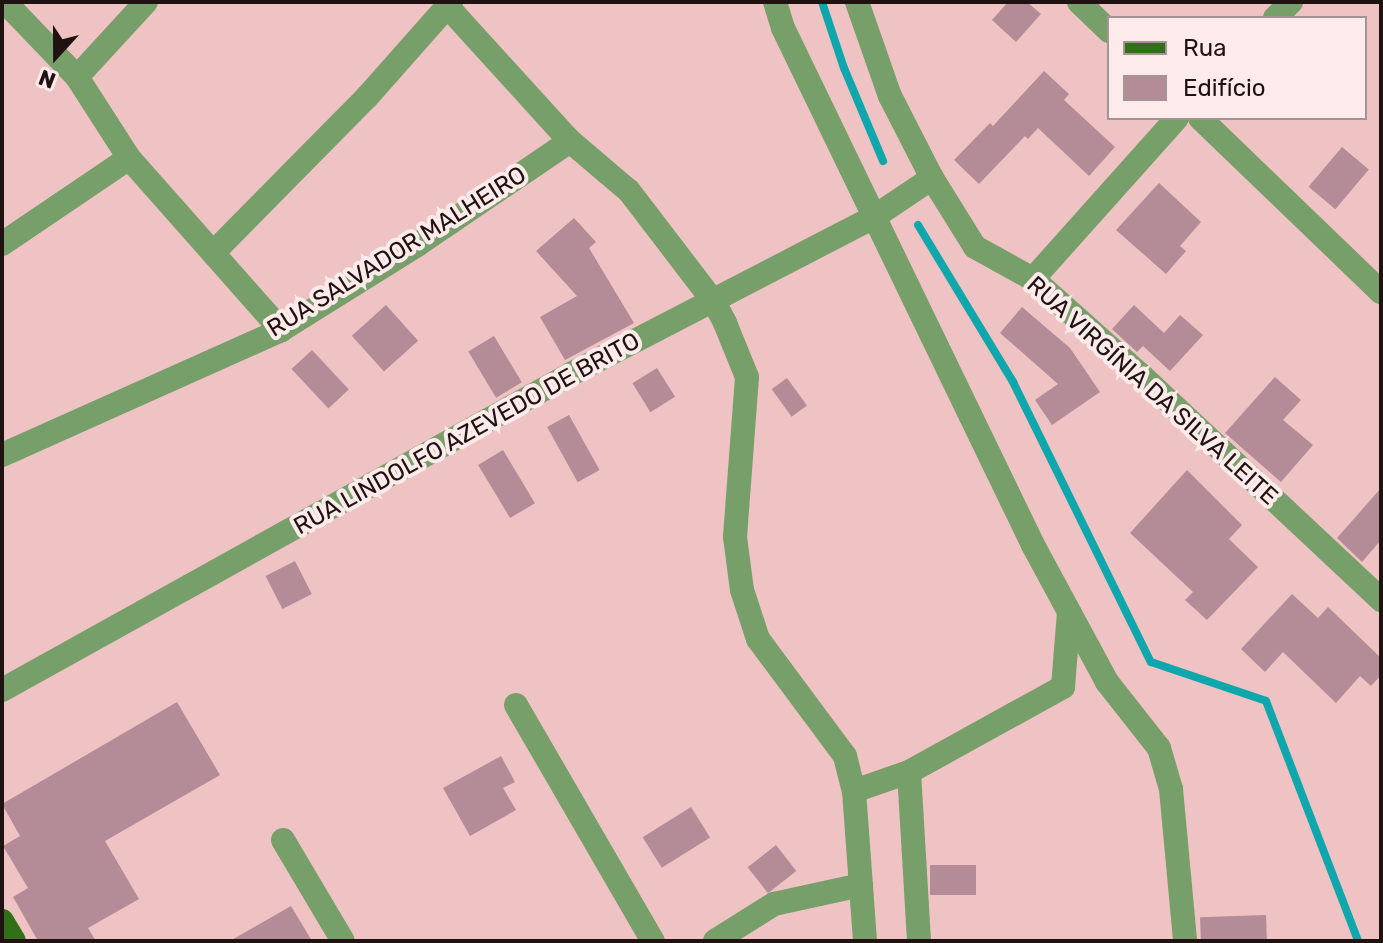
<!DOCTYPE html>
<html>
<head>
<meta charset="utf-8">
<style>
  body { margin:0 }
  #map { position:relative; width:1383px; height:943px; overflow:hidden; background:#efc3c3; font-family:Rubik,sans-serif }
  div>[style] { position:absolute }
  [style*='--x'] { left:calc(var(--x)*1px); top:calc(var(--y)*1px); width:calc(var(--w)*1px); rotate:calc(var(--a)*1deg) }
  .stream>* { height:8px; margin:-4px; padding:0 4px; transform-origin:4px; border-radius:4px; background:#10a7ac }
  .building>* { inset:0; background:#b38c98; transform-origin:0 0 }
  .minor>* { height:24px; margin:-12px; padding:0 12px; transform-origin:12px; border-radius:12px; background:#769f6a }
  .major>* { height:24px; margin:-12px; padding:0 12px; transform-origin:12px; border-radius:12px; background:#317019 }
  span { translate:-50% -50%; white-space:nowrap; text-align:center; line-height:1.15; -webkit-text-stroke:8px #fdebeb; paint-order:stroke }
  .street-label { font-size:24px; color:#211212 }
  .frame { position:absolute; inset:0; border:4px solid #211212; pointer-events:none }
  .legend { position:absolute; left:1107px; top:16px; width:260px; height:104px; box-sizing:border-box; background:#fdebeb; border:2px solid #a59494; margin:0; padding:10px 14px; list-style:none; font-size:24px; color:#211212 }
  .legend li { display:flex; align-items:center; gap:16px; height:40px }
  .legend b { width:40px; border:2px solid #a59494 }
  .north { position:absolute; left:16px; top:16px; width:80px; height:80px; -webkit-text-stroke:6px #fdebeb; paint-order:stroke; rotate:201deg; font-size:22px; font-weight:700; line-height:32px; text-align:center; color:#211212 }
  .north::after { content:''; display:block; margin:auto; width:28px; height:36px; background:#211212; clip-path:polygon(50% 0,100% 100%,50% 72%,0 100%) }
</style>
</head>
<body>
<div id="map">
  <div class="stream">
    <i style="--x:822;--y:2;--w:70;--a:71.6"></i>
    <i style="--x:844;--y:68;--w:101;--a:67.2"></i>
    <i style="--x:918;--y:225;--w:184;--a:58.8"></i>
    <i style="--x:1013;--y:382;--w:312;--a:63.8"></i>
    <i style="--x:1151;--y:662;--w:121;--a:18.7"></i>
    <i style="--x:1266;--y:701;--w:257;--a:69"></i>
  </div>
  <div class="building">
    <i style="clip-path:polygon(1008px 2px,1027px 2px,1041px 14px,1016px 42px,992px 20px)"></i>
    <i style="clip-path:polygon(1044px 71px,1069px 94px,1064px 100px,1115px 147px,1089px 176px,1038px 128px,1028px 139px,1025px 136px,979px 184px,954px 160px,990px 123px,993px 126px)"></i>
    <i style="left:1342px;top:147px;width:35px;height:52px;rotate:40deg"></i>
    <i style="clip-path:polygon(1159px 183px,1201px 222px,1180px 246px,1186px 251px,1166px 274px,1116px 230px)"></i>
    <i style="clip-path:polygon(574px 218px,596px 242px,589px 248px,634px 323px,565px 360px,540px 317px,577px 296px,536px 251px)"></i>
    <i style="left:386px;top:305px;width:48px;height:46px;rotate:48deg"></i>
    <i style="clip-path:polygon(1134px 305px,1164px 333px,1180px 315px,1203px 335px,1170px 371px,1143px 346px,1137px 352px,1112px 329px)"></i>
    <i style="clip-path:polygon(1022px 307px,1070px 348px,1100px 392px,1052px 425px,1035px 400px,1058px 384px,1000px 333px)"></i>
    <i style="left:494px;top:336px;width:54px;height:30px;rotate:59deg"></i>
    <i style="left:312px;top:350px;width:54px;height:28px;rotate:47deg"></i>
    <i style="left:657px;top:368px;width:34px;height:29px;rotate:58deg"></i>
    <i style="clip-path:polygon(1275px 377px,1301px 400px,1283px 420px,1313px 445px,1281px 482px,1225px 433px)"></i>
    <i style="left:787px;top:378px;width:34px;height:19px;rotate:54deg"></i>
    <i style="left:569px;top:415px;width:63px;height:25px;rotate:61deg"></i>
    <i style="left:503px;top:450px;width:62px;height:29px;rotate:59deg"></i>
    <i style="clip-path:polygon(1187px 470px,1242px 525px,1229px 539px,1258px 567px,1207px 620px,1185px 600px,1193px 592px,1130px 533px)"></i>
    <i style="clip-path:polygon(1381px 488px,1381px 540px,1362px 562px,1337px 538px)"></i>
    <i style="left:295px;top:561px;width:37px;height:33px;rotate:63deg"></i>
    <i style="clip-path:polygon(1292px 594px,1318px 618px,1328px 607px,1381px 658px,1381px 675px,1371px 686px,1360px 676px,1336px 703px,1283px 652px,1265px 672px,1241px 649px)"></i>
    <i style="clip-path:polygon(177px 702px,220px 775px,105px 841px,139px 899px,88px 928px,96px 941px,38px 941px,13px 897px,28px 888px,3px 846px,20px 836px,2px 804px)"></i>
    <i style="clip-path:polygon(501px 756px,515px 782px,503px 788px,516px 810px,470px 836px,443px 788px)"></i>
    <i style="left:691px;top:807px;width:36px;height:57px;rotate:58deg"></i>
    <i style="left:776px;top:845px;width:33px;height:36px;rotate:52deg"></i>
    <i style="left:930px;top:865px;width:46px;height:30px"></i>
    <i style="clip-path:polygon(291px 906px,312px 941px,230px 941px)"></i>
    <i style="left:1266px;top:915px;width:26px;height:66px;rotate:88deg"></i>
  </div>
  <div class="minor">
    <i style="--x:5;--y:2;--w:104;--a:46.2"></i>
    <i style="--x:77;--y:77;--w:96;--a:57.3"></i>
    <i style="--x:129;--y:158;--w:230;--a:48.5"></i>
    <i style="--x:775;--y:2;--w:27;--a:73"></i>
    <i style="--x:783;--y:28;--w:574;--a:64.19"></i>
    <i style="--x:1033;--y:545;--w:156;--a:61.6"></i>
    <i style="--x:1107;--y:682;--w:84;--a:51.8"></i>
    <i style="--x:1159;--y:748;--w:43;--a:73.7"></i>
    <i style="--x:1171;--y:789;--w:153;--a:84.7"></i>
    <i style="--x:857;--y:2;--w:100;--a:70.7"></i>
    <i style="--x:890;--y:96;--w:92;--a:62.9"></i>
    <i style="--x:932;--y:178;--w:81;--a:58.1"></i>
    <i style="--x:975;--y:247;--w:66;--a:28.9"></i>
    <i style="--x:1033;--y:279;--w:146;--a:41.7"></i>
    <i style="--x:1142;--y:376;--w:328;--a:43.1"></i>
    <i style="--x:1079;--y:2;--w:42;--a:44"></i>
    <i style="--x:447;--y:6;--w:183;--a:47.7"></i>
    <i style="--x:570;--y:141;--w:77;--a:40.3"></i>
    <i style="--x:629;--y:191;--w:140;--a:52.6"></i>
    <i style="--x:714;--y:302;--w:24;--a:62"></i>
    <i style="--x:725;--y:323;--w:58;--a:67.8"></i>
    <i style="--x:747;--y:377;--w:160;--a:94.3"></i>
    <i style="--x:735;--y:537;--w:53;--a:82.5"></i>
    <i style="--x:742;--y:590;--w:52;--a:71.9"></i>
    <i style="--x:758;--y:639;--w:146;--a:53.4"></i>
    <i style="--x:845;--y:756;--w:36;--a:76"></i>
    <i style="--x:854;--y:791;--w:150;--a:85.8"></i>
    <i style="--x:1275;--y:18;--w:23;--a:-45"></i>
    <i style="--x:77;--y:77;--w:102;--a:-47.4"></i>
    <i style="--x:1200;--y:118;--w:251;--a:43.9"></i>
    <i style="--x:2;--y:244;--w:153;--a:-34.1"></i>
    <i style="--x:213;--y:253;--w:219;--a:-45.4"></i>
    <i style="--x:367;--y:97;--w:127;--a:-48.5"></i>
    <i style="--x:1033;--y:279;--w:216;--a:-48.2"></i>
    <i style="--x:2;--y:455;--w:306;--a:-24.1"></i>
    <i style="--x:281;--y:330;--w:160;--a:-32"></i>
    <i style="--x:417;--y:245;--w:185;--a:-34.2"></i>
    <i style="--x:2;--y:690;--w:651;--a:-29.05"></i>
    <i style="--x:571;--y:374;--w:341;--a:-27.4"></i>
    <i style="--x:874;--y:217;--w:70;--a:-33.9"></i>
    <i style="--x:516;--y:705;--w:273;--a:59.9"></i>
    <i style="--x:909;--y:772;--w:169;--a:86.6"></i>
    <i style="--x:854;--y:791;--w:58;--a:-19.1"></i>
    <i style="--x:909;--y:772;--w:176;--a:-28.9"></i>
    <i style="--x:1063;--y:687;--w:75;--a:-85.4"></i>
    <i style="--x:283;--y:840;--w:117;--a:59.3"></i>
    <i style="--x:715;--y:941;--w:70;--a:-32.1"></i>
    <i style="--x:774;--y:904;--w:89;--a:-12.3"></i>
  </div>
  <div class="major">
    <i style="--x:2;--y:921;--w:23;--a:59"></i>
  </div>
  <div class="street-label">
    <span style="left:397px;top:252px;rotate:-32deg">RUA SALVADOR MALHEIRO</span>
    <span style="left:1152px;top:391px;rotate:42deg">RUA VIRGÍNIA DA SILVA LEITE</span>
    <span style="left:467px;top:434px;rotate:-29deg">RUA LINDOLFO AZEVEDO DE BRITO</span>
  </div>
  <div class="frame"></div>
  <ul class="legend">
  <li><b style="height:10px;background:#317019"></b>Rua</li>
  <li><b style="height:22px;background:#b38c98"></b>Edifício</li>
  </ul>
  <div class="north">N</div>
</div>
</body>
</html>
